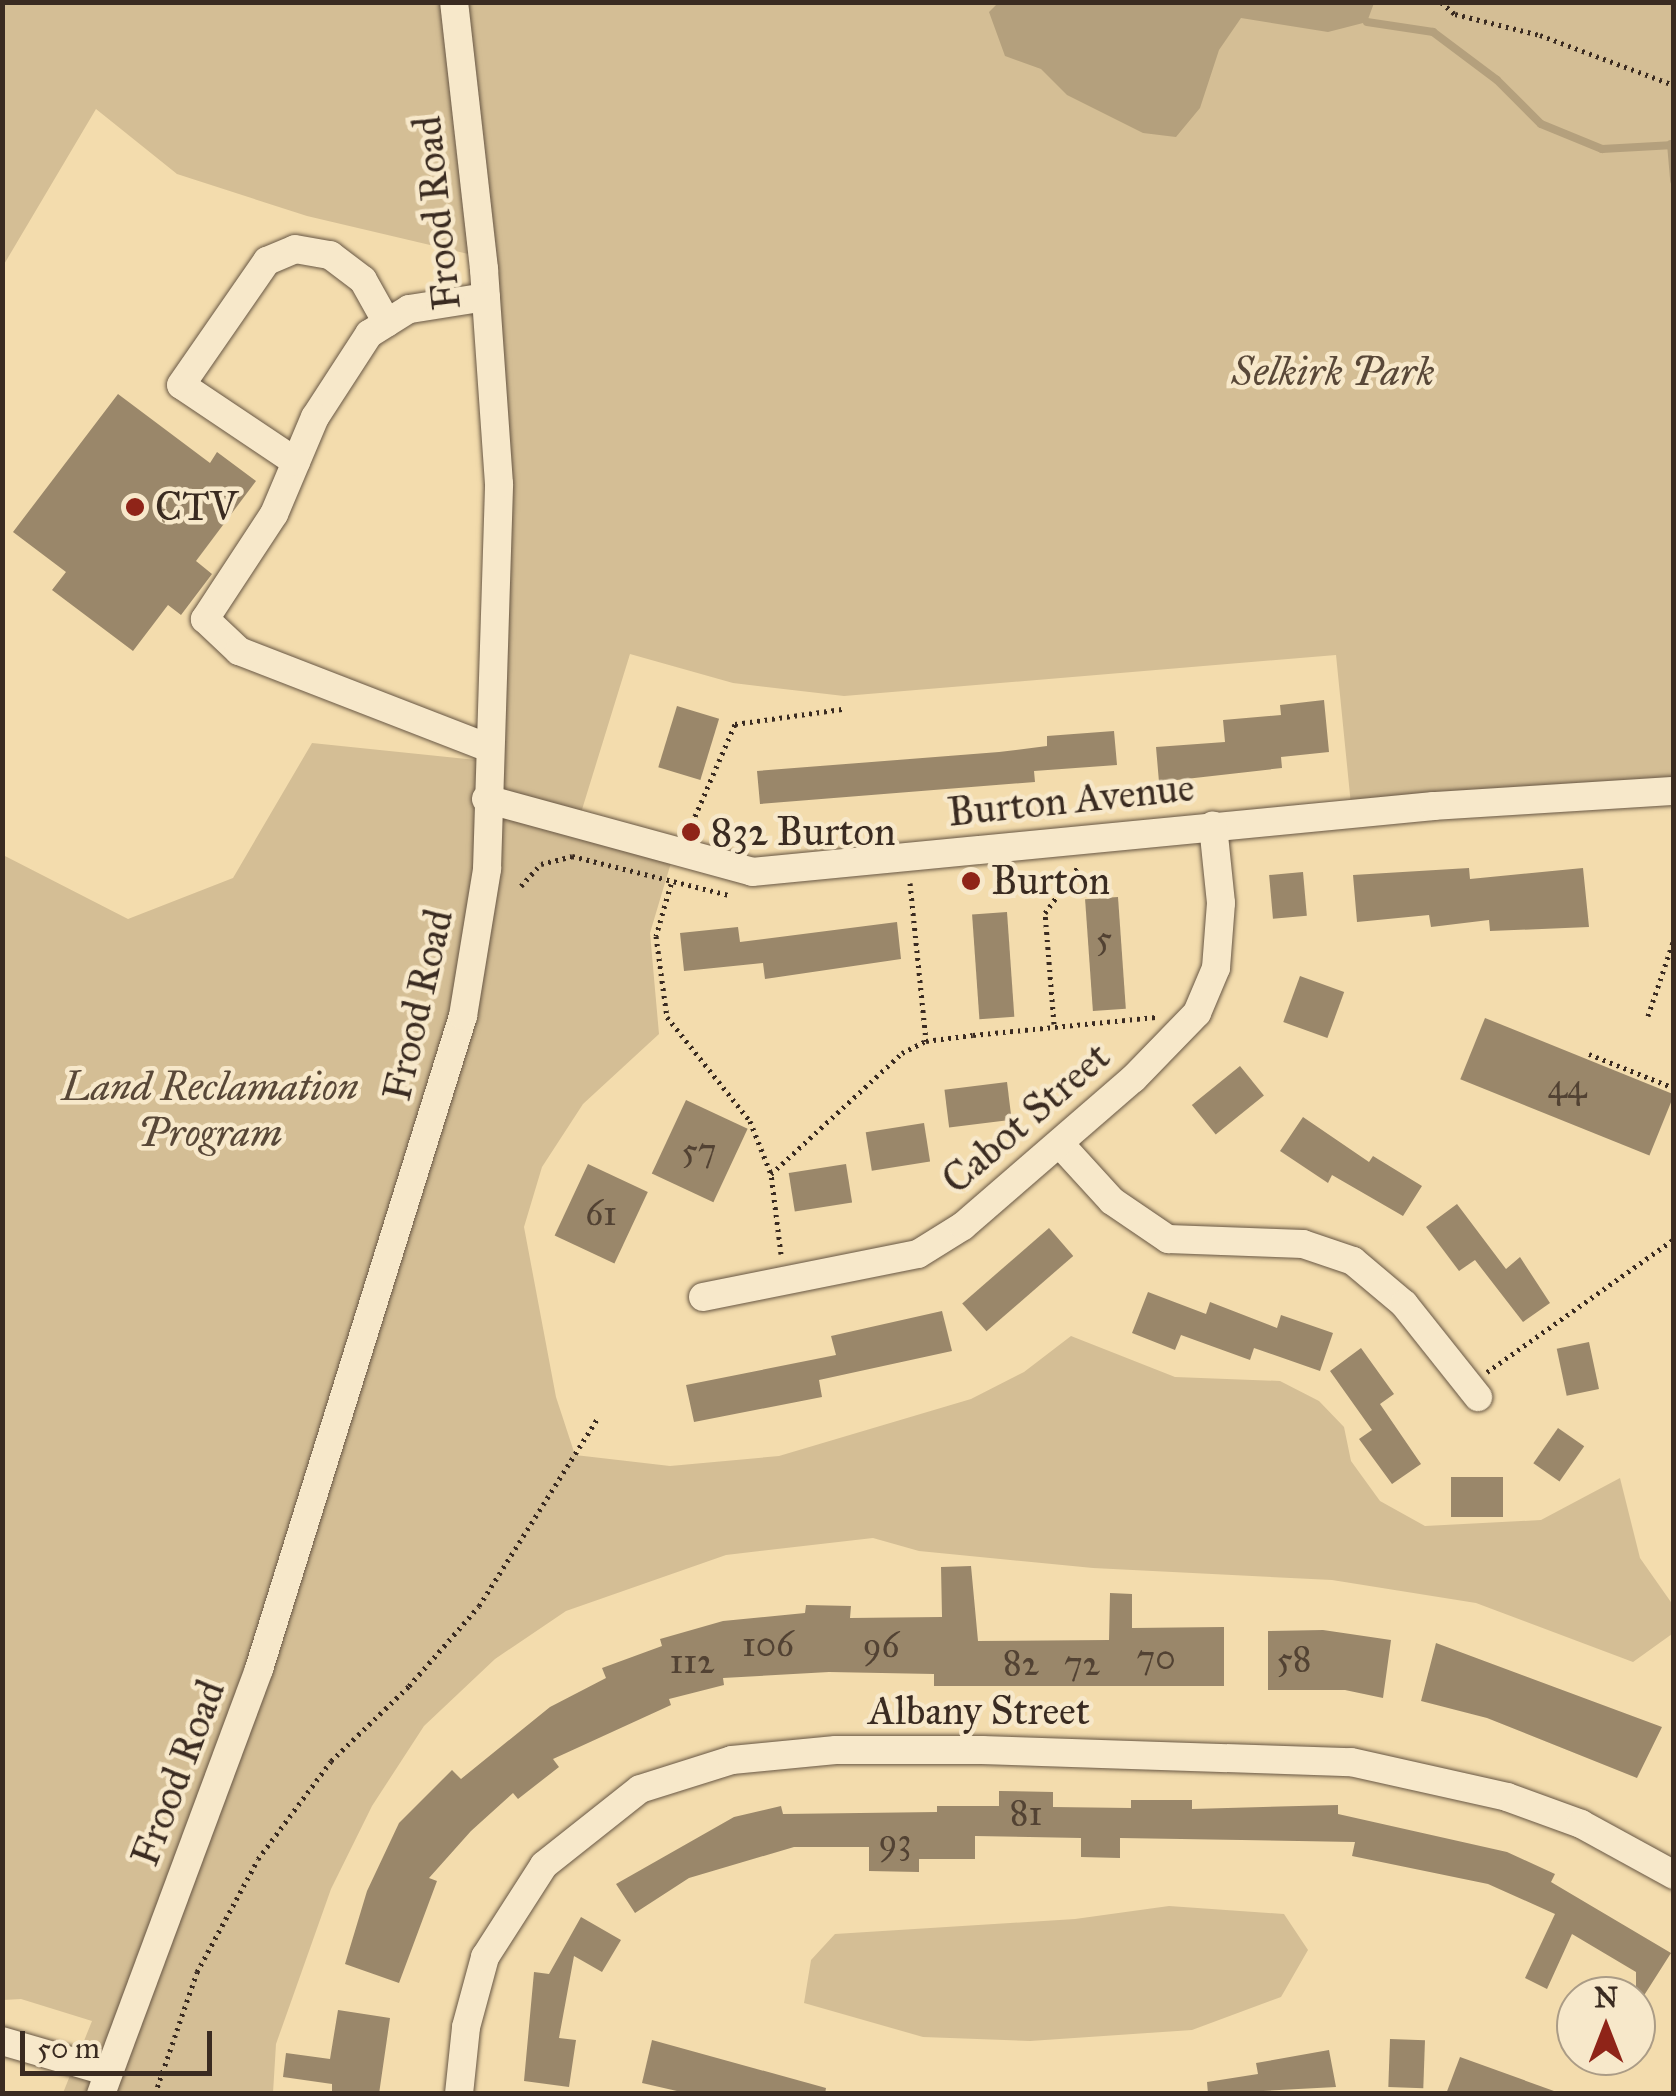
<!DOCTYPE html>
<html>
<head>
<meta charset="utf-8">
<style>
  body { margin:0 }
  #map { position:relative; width:1676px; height:2096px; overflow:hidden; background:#f3dcad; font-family:"IM FELL Great Primer",serif }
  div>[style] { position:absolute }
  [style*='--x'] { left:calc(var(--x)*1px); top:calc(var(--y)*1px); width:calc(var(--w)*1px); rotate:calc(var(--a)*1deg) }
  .green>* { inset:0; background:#d4be95 }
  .water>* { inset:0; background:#b4a07d }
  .stream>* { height:8px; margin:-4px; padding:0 4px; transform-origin:4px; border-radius:4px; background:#b4a07d }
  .building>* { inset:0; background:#9a876a; transform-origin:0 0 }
  .path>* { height:5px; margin-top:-2.5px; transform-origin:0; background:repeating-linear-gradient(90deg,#3a2b21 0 2.5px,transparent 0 7.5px) }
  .roads { filter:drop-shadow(0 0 2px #685744) drop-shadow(0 0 2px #685744) }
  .minor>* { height:28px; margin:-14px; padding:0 14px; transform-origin:14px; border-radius:14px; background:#f7e8ca }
  .dots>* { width:28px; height:28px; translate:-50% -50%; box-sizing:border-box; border:5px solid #f7e8ca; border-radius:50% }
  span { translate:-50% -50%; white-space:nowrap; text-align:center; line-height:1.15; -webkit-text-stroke:9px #f7e8ca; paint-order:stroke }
  .number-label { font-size:35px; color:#524233 }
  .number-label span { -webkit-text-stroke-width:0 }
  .street-label { font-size:40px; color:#3a2b21 }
  .park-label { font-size:40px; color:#594838; font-style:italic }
  .poi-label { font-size:40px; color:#3a2b21 }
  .left { translate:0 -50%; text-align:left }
  .frame { position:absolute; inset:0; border:5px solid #3a2b21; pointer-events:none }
  .north { position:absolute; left:1556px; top:1976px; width:100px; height:100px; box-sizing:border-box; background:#f7e8ca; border:2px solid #ab9c86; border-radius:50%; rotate:0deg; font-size:28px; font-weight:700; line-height:40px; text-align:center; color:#3a2b21 }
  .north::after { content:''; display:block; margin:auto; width:35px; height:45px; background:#8f2418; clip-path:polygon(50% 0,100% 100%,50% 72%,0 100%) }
  .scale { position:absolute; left:20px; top:2031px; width:192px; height:45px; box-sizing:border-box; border:5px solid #3a2b21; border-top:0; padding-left:12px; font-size:30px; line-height:35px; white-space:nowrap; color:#3a2b21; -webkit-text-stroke:8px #f7e8ca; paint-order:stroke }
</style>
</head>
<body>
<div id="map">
  <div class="green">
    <i style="clip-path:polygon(3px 3px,1673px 3px,1673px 793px,1352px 815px,1336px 655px,844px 696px,733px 683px,630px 654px,576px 829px,673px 856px,650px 933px,659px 1034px,583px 1104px,542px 1167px,524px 1227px,556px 1397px,575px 1455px,670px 1466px,779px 1456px,971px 1399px,1024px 1372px,1071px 1336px,1175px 1377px,1280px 1381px,1319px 1401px,1344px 1427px,1351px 1461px,1380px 1501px,1425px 1526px,1541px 1520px,1620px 1478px,1640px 1558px,1673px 1605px,1672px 1634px,1633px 1662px,1476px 1603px,1332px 1580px,1093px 1568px,919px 1551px,873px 1538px,726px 1555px,566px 1611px,495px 1659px,424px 1726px,372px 1806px,331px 1889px,276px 2044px,273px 2093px,63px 2093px,92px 2021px,21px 1999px,3px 2000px,3px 855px,128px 919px,233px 878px,312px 743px,486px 761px,494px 619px,481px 257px,307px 216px,177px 174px,96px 109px,3px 266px)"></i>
    <i style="clip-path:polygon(1169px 1906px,1284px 1914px,1308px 1950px,1281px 1997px,1192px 2030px,1030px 2041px,923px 2037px,804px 2003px,811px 1960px,835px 1934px,1075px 1919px)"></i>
  </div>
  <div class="water">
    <i style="clip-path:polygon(998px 3px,998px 2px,1374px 3px,1367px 22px,1328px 32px,1241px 18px,1219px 50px,1200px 108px,1176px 137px,1143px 133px,1067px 95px,1041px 69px,1005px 56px,989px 12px)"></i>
  </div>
  <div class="stream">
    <i style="--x:1367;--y:22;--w:67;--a:8.6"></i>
    <i style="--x:1433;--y:32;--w:80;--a:36.9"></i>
    <i style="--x:1497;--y:80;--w:62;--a:45"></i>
    <i style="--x:1541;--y:124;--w:66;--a:22.3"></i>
    <i style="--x:1602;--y:149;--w:72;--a:-3.2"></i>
    <i style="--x:1671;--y:144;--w:37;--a:85"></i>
  </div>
  <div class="building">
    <i style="clip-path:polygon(118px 394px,210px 463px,217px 452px,256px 481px,196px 561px,212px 574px,181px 615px,168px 605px,133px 651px,52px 590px,66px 572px,13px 532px)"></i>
    <i style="clip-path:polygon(1324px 700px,1329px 752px,1281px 757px,1282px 768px,1159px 782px,1156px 747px,1225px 742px,1223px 720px,1281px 715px,1280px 705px)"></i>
    <i style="left:677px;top:706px;width:44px;height:64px;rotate:17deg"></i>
    <i style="clip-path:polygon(1114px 731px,1117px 765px,1034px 771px,1035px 782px,760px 804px,757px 771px,999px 752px,1047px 746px,1047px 736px)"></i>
    <i style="clip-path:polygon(1469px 868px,1470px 879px,1583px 868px,1589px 927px,1490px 931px,1489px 920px,1431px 927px,1429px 915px,1357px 922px,1353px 875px)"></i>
    <i style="left:1303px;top:872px;width:44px;height:34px;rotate:85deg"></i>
    <i style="left:1118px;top:897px;width:112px;height:33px;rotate:86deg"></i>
    <i style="left:1007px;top:912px;width:105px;height:35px;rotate:86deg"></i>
    <i style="clip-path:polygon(897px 922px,901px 959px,765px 979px,763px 963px,684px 971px,680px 933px,738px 927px,740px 942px)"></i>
    <i style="left:1300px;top:976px;width:47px;height:49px;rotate:20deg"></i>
    <i style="left:1485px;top:1018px;width:204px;height:66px;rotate:22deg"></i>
    <i style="left:1240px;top:1066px;width:38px;height:62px;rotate:51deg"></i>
    <i style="left:1007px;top:1082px;width:38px;height:63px;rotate:83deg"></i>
    <i style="left:686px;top:1100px;width:68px;height:81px;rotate:25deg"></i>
    <i style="clip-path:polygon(1303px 1117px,1369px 1162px,1373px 1156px,1422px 1186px,1403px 1216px,1332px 1175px,1328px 1183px,1280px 1151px)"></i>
    <i style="left:924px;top:1123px;width:39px;height:59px;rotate:81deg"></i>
    <i style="left:588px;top:1164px;width:66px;height:79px;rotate:25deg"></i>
    <i style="left:846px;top:1164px;width:39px;height:58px;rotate:81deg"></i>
    <i style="clip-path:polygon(1457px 1204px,1506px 1269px,1520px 1257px,1550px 1303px,1523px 1322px,1475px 1260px,1459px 1271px,1426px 1227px)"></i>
    <i style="left:1049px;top:1228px;width:37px;height:115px;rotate:49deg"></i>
    <i style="clip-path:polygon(1148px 1292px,1206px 1314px,1210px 1302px,1277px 1328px,1281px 1315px,1333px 1333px,1320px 1371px,1254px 1348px,1250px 1360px,1181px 1335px,1175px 1350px,1132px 1333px)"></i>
    <i style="clip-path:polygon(942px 1311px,952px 1351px,819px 1380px,822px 1397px,694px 1422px,686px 1385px,836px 1355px,831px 1336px)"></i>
    <i style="left:1589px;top:1342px;width:48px;height:33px;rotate:78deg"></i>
    <i style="clip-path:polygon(1361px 1348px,1394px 1394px,1380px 1404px,1421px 1464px,1392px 1484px,1359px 1439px,1372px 1430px,1330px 1371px)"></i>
    <i style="left:1558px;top:1428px;width:32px;height:43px;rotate:35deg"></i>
    <i style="left:1503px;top:1477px;width:40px;height:52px;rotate:90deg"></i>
    <i style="clip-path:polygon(971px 1566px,978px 1641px,1109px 1640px,1110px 1593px,1132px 1594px,1132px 1628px,1224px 1627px,1224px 1686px,934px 1686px,934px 1674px,829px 1672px,723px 1678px,724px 1685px,669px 1699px,671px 1705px,553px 1759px,559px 1767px,518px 1799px,513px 1793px,471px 1831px,429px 1878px,437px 1881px,399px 1983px,345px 1964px,367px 1891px,399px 1823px,452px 1770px,461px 1779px,550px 1707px,606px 1678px,602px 1668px,662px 1646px,660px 1639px,723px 1621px,805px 1613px,806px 1605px,851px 1606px,850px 1618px,942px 1617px,941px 1567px)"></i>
    <i style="clip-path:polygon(1323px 1630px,1391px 1640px,1383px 1698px,1345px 1690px,1268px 1690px,1268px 1631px)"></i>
    <i style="clip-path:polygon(1436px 1643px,1662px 1727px,1637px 1778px,1487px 1718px,1421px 1701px)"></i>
    <i style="clip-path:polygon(999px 1791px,1053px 1792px,1053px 1807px,1131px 1808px,1131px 1800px,1192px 1800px,1192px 1809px,1338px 1805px,1338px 1814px,1507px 1852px,1555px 1874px,1551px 1882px,1671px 1953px,1636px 2008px,1636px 1972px,1572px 1934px,1547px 1989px,1525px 1978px,1555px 1914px,1488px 1884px,1352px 1856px,1355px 1842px,1120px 1838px,1120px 1858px,1081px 1857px,1081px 1838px,975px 1836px,975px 1859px,919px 1859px,919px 1872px,869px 1871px,869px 1847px,794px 1847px,689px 1878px,635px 1913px,616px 1884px,734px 1817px,781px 1806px,783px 1814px,937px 1812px,937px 1806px,999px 1806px)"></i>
    <i style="clip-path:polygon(581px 1917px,621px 1940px,602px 1972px,574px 1956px,559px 2038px,576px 2040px,569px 2087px,524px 2081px,534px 1972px,549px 1974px)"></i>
    <i style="clip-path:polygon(338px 2010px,390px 2018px,379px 2094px,332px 2094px,332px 2084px,283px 2077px,286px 2053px,330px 2059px)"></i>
    <i style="left:1390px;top:2039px;width:35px;height:48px;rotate:2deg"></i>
    <i style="clip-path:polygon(652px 2040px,826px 2088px,825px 2094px,690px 2094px,642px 2083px)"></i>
    <i style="clip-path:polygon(1329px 2050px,1336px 2087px,1208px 2094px,1207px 2082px,1258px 2074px,1256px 2063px)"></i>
    <i style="clip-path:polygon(1460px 2057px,1554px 2091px,1553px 2094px,1446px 2094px)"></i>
  </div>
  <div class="path">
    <i style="--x:1441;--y:2;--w:18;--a:41"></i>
    <i style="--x:1455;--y:14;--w:88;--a:13.9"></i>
    <i style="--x:1540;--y:35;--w:143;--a:20.5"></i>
    <i style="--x:689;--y:830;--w:116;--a:-66.5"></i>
    <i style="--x:735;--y:724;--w:108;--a:-8"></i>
    <i style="--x:910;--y:883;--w:159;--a:84.2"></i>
    <i style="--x:671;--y:884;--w:54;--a:106.1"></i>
    <i style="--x:656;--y:936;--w:82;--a:82.3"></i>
    <i style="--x:667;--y:1017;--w:133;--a:51.4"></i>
    <i style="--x:750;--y:1121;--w:57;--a:68.4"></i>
    <i style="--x:521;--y:886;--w:30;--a:-48"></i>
    <i style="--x:541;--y:864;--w:32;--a:-14"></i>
    <i style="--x:572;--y:856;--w:162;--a:14"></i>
    <i style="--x:1648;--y:1016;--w:81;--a:-71.3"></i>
    <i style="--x:1054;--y:1024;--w:111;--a:-94.6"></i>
    <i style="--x:1045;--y:913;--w:57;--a:-54.3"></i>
    <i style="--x:1589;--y:1054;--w:92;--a:21.8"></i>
    <i style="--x:781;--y:1254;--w:81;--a:-97.1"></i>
    <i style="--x:771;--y:1174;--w:178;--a:-42.7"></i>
    <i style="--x:902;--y:1053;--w:27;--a:-27"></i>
    <i style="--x:926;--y:1041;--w:47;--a:-7.3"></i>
    <i style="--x:973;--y:1035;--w:186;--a:-5.6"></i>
    <i style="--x:1487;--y:1372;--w:229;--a:-35.4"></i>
    <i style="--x:155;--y:2094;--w:129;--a:-71"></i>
    <i style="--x:197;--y:1972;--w:128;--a:-61.6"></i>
    <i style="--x:258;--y:1859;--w:122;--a:-53.3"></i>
    <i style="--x:331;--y:1761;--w:108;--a:-43.9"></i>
    <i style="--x:409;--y:1686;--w:106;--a:-48.8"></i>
    <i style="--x:479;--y:1606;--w:221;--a:-57.7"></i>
  </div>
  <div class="roads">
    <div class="minor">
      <i style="--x:486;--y:297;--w:78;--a:171.1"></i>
      <i style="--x:409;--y:309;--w:47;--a:148"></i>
      <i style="--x:369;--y:334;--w:99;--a:123"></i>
      <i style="--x:315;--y:417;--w:105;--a:112.9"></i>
      <i style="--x:274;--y:514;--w:126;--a:123.3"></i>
      <i style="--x:205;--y:619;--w:47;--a:43.3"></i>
      <i style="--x:239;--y:651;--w:268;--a:21.2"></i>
      <i style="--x:296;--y:462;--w:138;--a:-146.2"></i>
      <i style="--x:181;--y:385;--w:151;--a:-55.3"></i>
      <i style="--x:267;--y:261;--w:30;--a:-23"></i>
      <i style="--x:295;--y:249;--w:36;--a:10"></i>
      <i style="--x:330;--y:255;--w:41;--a:37.1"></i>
      <i style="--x:363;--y:280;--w:49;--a:60.8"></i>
      <i style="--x:486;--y:799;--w:276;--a:15.3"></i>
      <i style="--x:752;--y:872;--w:685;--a:-5.53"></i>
      <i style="--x:1434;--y:806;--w:240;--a:-3.6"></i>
      <i style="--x:1060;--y:1144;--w:77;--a:47.6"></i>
      <i style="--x:1112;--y:1201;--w:68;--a:34.2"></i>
      <i style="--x:1168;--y:1239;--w:135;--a:2.1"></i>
      <i style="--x:1303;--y:1244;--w:53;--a:18.8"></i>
      <i style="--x:1353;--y:1261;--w:67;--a:40.1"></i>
      <i style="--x:1404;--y:1304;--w:119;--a:51.5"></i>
      <i style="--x:703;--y:1297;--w:219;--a:-11.3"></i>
      <i style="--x:918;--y:1254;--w:53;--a:-31.9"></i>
      <i style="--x:963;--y:1226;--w:225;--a:-40.9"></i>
      <i style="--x:1133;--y:1079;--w:92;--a:-45.9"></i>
      <i style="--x:1197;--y:1013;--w:49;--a:-67.1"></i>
      <i style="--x:1216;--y:968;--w:65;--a:-85.6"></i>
      <i style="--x:1221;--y:903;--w:78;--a:-95.9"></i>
      <i style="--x:2;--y:2041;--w:111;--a:16.2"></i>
      <i style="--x:101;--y:2094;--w:453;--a:-69.6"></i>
      <i style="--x:259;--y:1669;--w:684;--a:-72.65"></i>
      <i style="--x:463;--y:1016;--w:149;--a:-80.7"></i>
      <i style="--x:487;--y:869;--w:385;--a:-88.2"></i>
      <i style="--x:499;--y:484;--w:216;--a:-94"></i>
      <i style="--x:484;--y:269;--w:269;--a:-96.4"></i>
      <i style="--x:459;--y:2094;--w:67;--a:-84"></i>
      <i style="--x:466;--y:2027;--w:73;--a:-74.8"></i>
      <i style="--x:485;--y:1957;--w:109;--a:-57.3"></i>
      <i style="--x:544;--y:1865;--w:122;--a:-38.4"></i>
      <i style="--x:640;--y:1789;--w:96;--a:-17.5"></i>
      <i style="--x:732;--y:1760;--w:104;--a:-5.5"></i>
      <i style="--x:836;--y:1750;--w:146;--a:0"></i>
      <i style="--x:982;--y:1750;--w:369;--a:1.9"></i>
      <i style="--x:1351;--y:1762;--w:160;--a:12.6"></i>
      <i style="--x:1507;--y:1797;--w:79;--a:20"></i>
      <i style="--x:1581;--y:1824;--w:106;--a:28.7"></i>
    </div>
  </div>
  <div class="dots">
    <i style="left:135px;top:507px;background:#8f2418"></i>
    <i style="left:691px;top:832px;background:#8f2418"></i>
    <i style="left:971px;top:881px;background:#8f2418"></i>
  </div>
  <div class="number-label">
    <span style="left:1104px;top:939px">5</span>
    <span style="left:1567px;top:1087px">44</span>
    <span style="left:699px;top:1151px">57</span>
    <span style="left:601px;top:1214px">61</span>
    <span style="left:768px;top:1645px">106</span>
    <span style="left:881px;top:1646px">96</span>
    <span style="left:1156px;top:1658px">70</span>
    <span style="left:1294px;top:1660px">58</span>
    <span style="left:692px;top:1662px">112</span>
    <span style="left:1021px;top:1664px">82</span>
    <span style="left:1082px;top:1664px">72</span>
    <span style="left:1026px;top:1814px">81</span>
    <span style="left:895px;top:1842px">93</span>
  </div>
  <div class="street-label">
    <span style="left:437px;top:213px;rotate:-96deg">Frood Road</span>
    <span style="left:1071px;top:800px;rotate:-6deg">Burton Avenue</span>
    <span style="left:418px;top:1005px;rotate:-77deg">Frood Road</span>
    <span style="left:1026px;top:1118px;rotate:-41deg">Cabot Street</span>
    <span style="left:979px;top:1711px">Albany Street</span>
    <span style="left:178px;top:1773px;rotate:-69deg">Frood Road</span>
  </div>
  <div class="park-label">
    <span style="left:1333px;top:372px">Selkirk Park</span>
    <span style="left:210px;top:1110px">Land Reclamation<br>Program</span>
  </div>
  <div class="poi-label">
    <span class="left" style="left:155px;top:507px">CTV</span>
    <span class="left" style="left:711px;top:832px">832 Burton</span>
    <span class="left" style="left:991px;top:881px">Burton</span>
  </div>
  <div class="frame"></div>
  <div class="north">N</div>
  <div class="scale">50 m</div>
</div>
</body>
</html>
